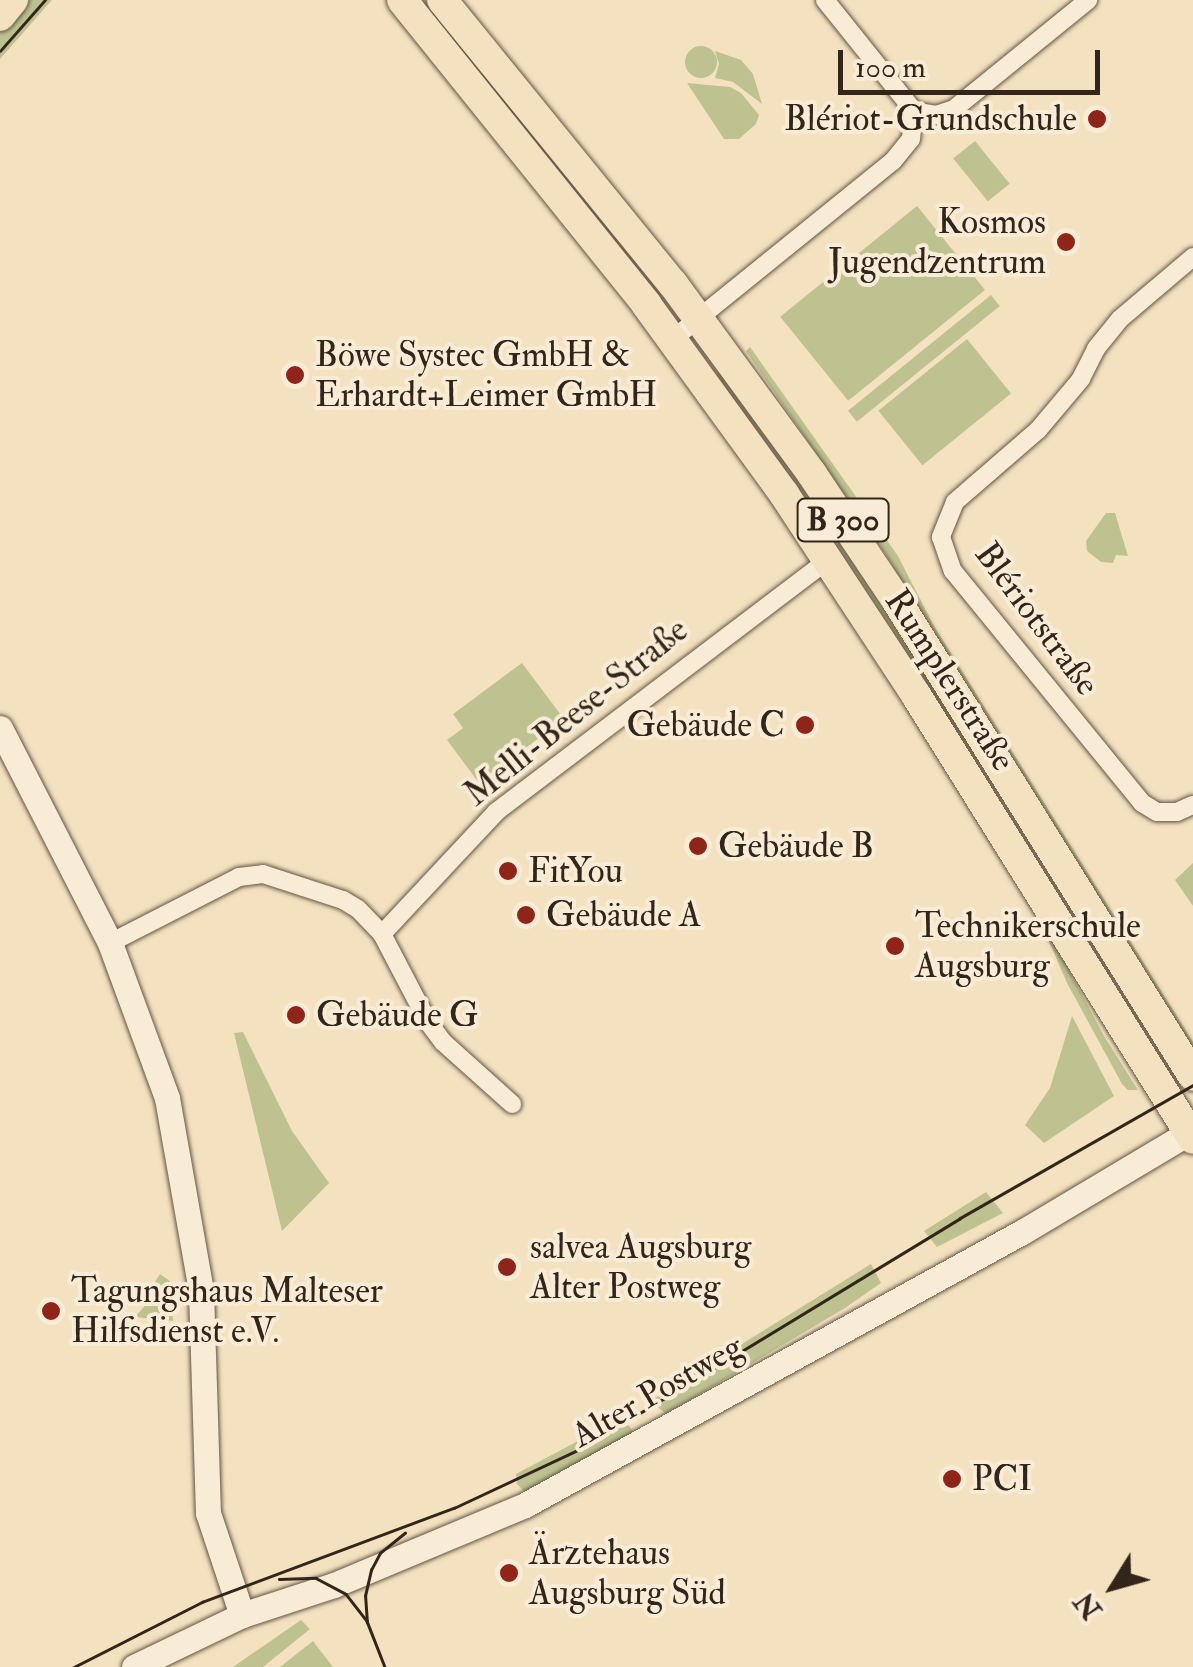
<!DOCTYPE html>
<html>
<head>
<meta charset="utf-8">
<style>
  body { margin:0 }
  #map { position:relative; width:1193px; height:1667px; overflow:hidden; background:#f4e1c0; font-family:"IM FELL Double Pica",serif }
  div>[style] { position:absolute }
  [style*='--x'] { left:calc(var(--x)*1px); top:calc(var(--y)*1px); width:calc(var(--w)*1px); rotate:calc(var(--a)*1deg) }
  .green>* { inset:0; background:#bec291; transform-origin:0 0 }
  .round { border-radius:50% }
  .roads { filter:drop-shadow(0 0 2px #625544) drop-shadow(0 0 2px #625544) }
  .street>* { height:18px; margin:-9px; padding:0 9px; transform-origin:9px; border-radius:9px; background:#f8ecd6 }
  .secondary>* { height:25px; margin:-12.5px; padding:0 12.5px; transform-origin:12.5px; border-radius:12.5px; background:#f8ecd6 }
  .primary>* { height:30px; margin:-15px; padding:0 15px; transform-origin:15px; border-radius:15px; background:#f4e1c0 }
  .tram>* { height:2.5px; margin:-1.25px; padding:0 1.25px; transform-origin:1.25px; border-radius:1.25px; background:#32261a }
  .dots>* { width:28px; height:28px; translate:-50% -50%; box-sizing:border-box; border:5px solid #f8ecd6; border-radius:50% }
  span { translate:-50% -50%; white-space:nowrap; text-align:center; line-height:1.15; -webkit-text-stroke:8px #f8ecd6; paint-order:stroke }
  .shield-label span { padding:2px 8px; background:#f8ecd6; border:2px solid; border-radius:8px; -webkit-text-stroke-width:0 }
  .shield-label { font-size:32px; color:#32261a; font-weight:700 }
  .poi-label { font-size:35px; color:#32261a }
  .right { translate:-100% -50%; text-align:right }
  .left { translate:0 -50%; text-align:left }
  .street-label { font-size:35px; color:#32261a }
  .north { position:absolute; left:1063px; top:1537px; width:100px; height:100px; -webkit-text-stroke:8px #f8ecd6; paint-order:stroke; rotate:233deg; font-size:28px; font-weight:700; line-height:40px; text-align:center; color:#32261a }
  .north::after { content:''; display:block; margin:auto; width:35px; height:45px; background:#32261a; clip-path:polygon(50% 0,100% 100%,50% 72%,0 100%) }
  .scale { position:absolute; left:838px; top:50px; width:262px; height:45px; box-sizing:border-box; border:5px solid #32261a; border-top:0; padding-left:12px; font-size:30px; line-height:35px; white-space:nowrap; color:#32261a; -webkit-text-stroke:8px #f8ecd6; paint-order:stroke }
</style>
</head>
<body>
<div id="map">
  <div class="green">
    <i style="clip-path:polygon(26px 0,52px 0,0 59px,0 30px)"></i>
    <i class="round" style="left:685px;top:46px;width:32px;height:32px"></i>
    <i style="clip-path:polygon(715px 51px,741px 60px,753px 74px,762px 104px,733px 82px,715px 78px,719px 64px)"></i>
    <i style="clip-path:polygon(687px 83px,730px 87px,741px 93px,759px 115px,756px 124px,739px 139px,724px 139px)"></i>
    <i style="left:975px;top:141px;width:55px;height:28px;rotate:51deg"></i>
    <i style="left:917px;top:206px;width:108px;height:176px;rotate:51deg"></i>
    <i style="left:991px;top:295px;width:14px;height:184px;rotate:51deg"></i>
    <i style="left:967px;top:339px;width:70px;height:114px;rotate:51deg"></i>
    <i style="clip-path:polygon(750px 347px,898px 556px,934px 626px,1193px 1042px,1193px 1055px,886px 555px,746px 351px)"></i>
    <i style="clip-path:polygon(725px 369px,848px 546px,1011px 809px,712px 378px)"></i>
    <i style="clip-path:polygon(1106px 513px,1115px 513px,1128px 556px,1116px 555px,1113px 563px,1101px 562px,1087px 551px,1086px 541px)"></i>
    <i style="clip-path:polygon(522px 663px,564px 719px,479px 783px,447px 740px,463px 728px,453px 714px)"></i>
    <i style="clip-path:polygon(975px 819px,983px 821px,1054px 942px,1104px 1036px,1138px 1090px,1128px 1090px,1122px 1084px,1067px 983px,1036px 911px)"></i>
    <i style="clip-path:polygon(1193px 863px,1193px 906px,1175px 880px)"></i>
    <i style="clip-path:polygon(1072px 1016px,1114px 1096px,1044px 1143px,1025px 1125px,1050px 1088px)"></i>
    <i style="clip-path:polygon(243px 1032px,292px 1131px,329px 1183px,282px 1231px,234px 1033px)"></i>
    <i style="clip-path:polygon(986px 1192px,1003px 1213px,937px 1247px,924px 1231px)"></i>
    <i style="clip-path:polygon(871px 1264px,881px 1283px,845px 1308px,666px 1414px,650px 1401px)"></i>
    <i style="clip-path:polygon(160px 1274px,170px 1281px,173px 1321px,135px 1317px,154px 1295px,150px 1289px)"></i>
    <i style="clip-path:polygon(623px 1417px,634px 1433px,526px 1493px,517px 1484px,516px 1474px)"></i>
    <i style="clip-path:polygon(301px 1620px,310px 1629px,263px 1667px,233px 1667px)"></i>
    <i style="clip-path:polygon(313px 1641px,333px 1667px,280px 1667px)"></i>
  </div>
  <div class="roads">
    <div class="street">
      <i style="--x:825;--y:0;--w:142;--a:51.3"></i>
      <i style="--x:914;--y:111;--w:22;--a:10"></i>
      <i style="--x:936;--y:115;--w:19;--a:-18"></i>
      <i style="--x:954;--y:109;--w:173;--a:-39.1"></i>
      <i style="--x:1193;--y:257;--w:96;--a:139.7"></i>
      <i style="--x:1120;--y:319;--w:38;--a:129"></i>
      <i style="--x:1096;--y:349;--w:34;--a:117"></i>
      <i style="--x:1081;--y:379;--w:67;--a:130.1"></i>
      <i style="--x:1038;--y:430;--w:110;--a:139.1"></i>
      <i style="--x:955;--y:502;--w:38;--a:112"></i>
      <i style="--x:941;--y:537;--w:36;--a:71"></i>
      <i style="--x:953;--y:571;--w:299;--a:50.8"></i>
      <i style="--x:1142;--y:803;--w:17;--a:31"></i>
      <i style="--x:1157;--y:812;--w:20;--a:0"></i>
      <i style="--x:1177;--y:812;--w:17;--a:-24"></i>
      <i style="--x:673;--y:339;--w:283;--a:-39"></i>
      <i style="--x:893;--y:161;--w:28;--a:-51"></i>
      <i style="--x:911;--y:139;--w:28;--a:-84"></i>
      <i style="--x:382;--y:934;--w:167;--a:-46.9"></i>
      <i style="--x:496;--y:812;--w:417;--a:-37.2"></i>
      <i style="--x:110;--y:943;--w:145;--a:-27.1"></i>
      <i style="--x:239;--y:877;--w:24;--a:-7"></i>
      <i style="--x:263;--y:874;--w:84;--a:18"></i>
      <i style="--x:343;--y:900;--w:17;--a:31"></i>
      <i style="--x:358;--y:909;--w:35;--a:46"></i>
      <i style="--x:382;--y:934;--w:99;--a:62.4"></i>
      <i style="--x:428;--y:1022;--w:25;--a:53"></i>
      <i style="--x:443;--y:1042;--w:93;--a:41.9"></i>
    </div>
    <div class="secondary">
      <i style="--x:0;--y:728;--w:242;--a:62.9"></i>
      <i style="--x:110;--y:943;--w:165;--a:69.8"></i>
      <i style="--x:167;--y:1098;--w:196;--a:80"></i>
      <i style="--x:201;--y:1291;--w:222;--a:88.2"></i>
      <i style="--x:208;--y:1513;--w:108;--a:71.6"></i>
      <i style="--x:134;--y:1667;--w:120;--a:-25.7"></i>
      <i style="--x:242;--y:1615;--w:97;--a:-18.1"></i>
      <i style="--x:334;--y:1585;--w:207;--a:-22.7"></i>
      <i style="--x:525;--y:1505;--w:567;--a:-28.78"></i>
      <i style="--x:1022;--y:1232;--w:199;--a:-30.8"></i>
    </div>
    <div class="primary">
      <i style="--x:402;--y:0;--w:390;--a:51.2"></i>
      <i style="--x:646;--y:304;--w:235;--a:54"></i>
      <i style="--x:784;--y:494;--w:240;--a:56.7"></i>
      <i style="--x:916;--y:695;--w:523;--a:58.04"></i>
      <i style="--x:442;--y:0;--w:366;--a:50.9"></i>
      <i style="--x:673;--y:284;--w:235;--a:53.8"></i>
      <i style="--x:812;--y:474;--w:149;--a:56.2"></i>
      <i style="--x:895;--y:598;--w:563;--a:58.06"></i>
      <i style="--x:0;--y:16;--w:21;--a:-51"></i>
    </div>
  </div>
  <div class="tram">
    <i style="--x:0;--y:51;--w:68;--a:-48.6"></i>
    <i style="--x:279;--y:1579;--w:37;--a:-2"></i>
    <i style="--x:316;--y:1578;--w:34;--a:28"></i>
    <i style="--x:346;--y:1594;--w:34;--a:52"></i>
    <i style="--x:367;--y:1621;--w:49;--a:68.6"></i>
    <i style="--x:367;--y:1623;--w:27;--a:-94"></i>
    <i style="--x:365;--y:1596;--w:27;--a:-77"></i>
    <i style="--x:371;--y:1570;--w:19;--a:-62"></i>
    <i style="--x:380;--y:1553;--w:32;--a:-39"></i>
    <i style="--x:74;--y:1667;--w:144;--a:-26.9"></i>
    <i style="--x:202;--y:1602;--w:269;--a:-20.5"></i>
    <i style="--x:454;--y:1508;--w:144;--a:-25.1"></i>
    <i style="--x:584;--y:1447;--w:440;--a:-31.3"></i>
    <i style="--x:960;--y:1218;--w:268;--a:-29.7"></i>
  </div>
  <div class="dots">
    <i style="left:1097px;top:119px;background:#8f2418"></i>
    <i style="left:1066px;top:242px;background:#8f2418"></i>
    <i style="left:295px;top:375px;background:#8f2418"></i>
    <i style="left:805px;top:725px;background:#8f2418"></i>
    <i style="left:698px;top:846px;background:#8f2418"></i>
    <i style="left:508px;top:871px;background:#8f2418"></i>
    <i style="left:526px;top:915px;background:#8f2418"></i>
    <i style="left:895px;top:946px;background:#8f2418"></i>
    <i style="left:296px;top:1015px;background:#8f2418"></i>
    <i style="left:507px;top:1267px;background:#8f2418"></i>
    <i style="left:51px;top:1311px;background:#8f2418"></i>
    <i style="left:952px;top:1479px;background:#8f2418"></i>
    <i style="left:509px;top:1573px;background:#8f2418"></i>
  </div>
  <div class="shield-label">
    <span style="left:843px;top:520px">B 300</span>
  </div>
  <div class="poi-label">
    <span class="right" style="left:1077px;top:119px">Blériot-Grundschule</span>
    <span class="right" style="left:1046px;top:242px">Kosmos<br>Jugendzentrum</span>
    <span class="left" style="left:315px;top:375px">Böwe Systec GmbH &amp;<br>Erhardt+Leimer GmbH</span>
    <span class="right" style="left:785px;top:725px">Gebäude C</span>
    <span class="left" style="left:718px;top:846px">Gebäude B</span>
    <span class="left" style="left:528px;top:871px">FitYou</span>
    <span class="left" style="left:546px;top:915px">Gebäude A</span>
    <span class="left" style="left:915px;top:946px">Technikerschule<br>Augsburg</span>
    <span class="left" style="left:316px;top:1015px">Gebäude G</span>
    <span class="left" style="left:530px;top:1267px">salvea Augsburg<br>Alter Postweg</span>
    <span class="left" style="left:71px;top:1311px">Tagungshaus Malteser<br>Hilfsdienst e.V.</span>
    <span class="left" style="left:972px;top:1479px">PCI</span>
    <span class="left" style="left:529px;top:1573px">Ärztehaus<br>Augsburg Süd</span>
  </div>
  <div class="street-label">
    <span style="left:1037px;top:619px;rotate:53deg">Blériotstraße</span>
    <span style="left:950px;top:680px;rotate:57deg">Rumplerstraße</span>
    <span style="left:576px;top:712px;rotate:-39deg">Melli-Beese-Straße</span>
    <span style="left:657px;top:1391px;rotate:-30deg">Alter Postweg</span>
  </div>
  <div class="north">N</div>
  <div class="scale">100 m</div>
</div>
</body>
</html>
